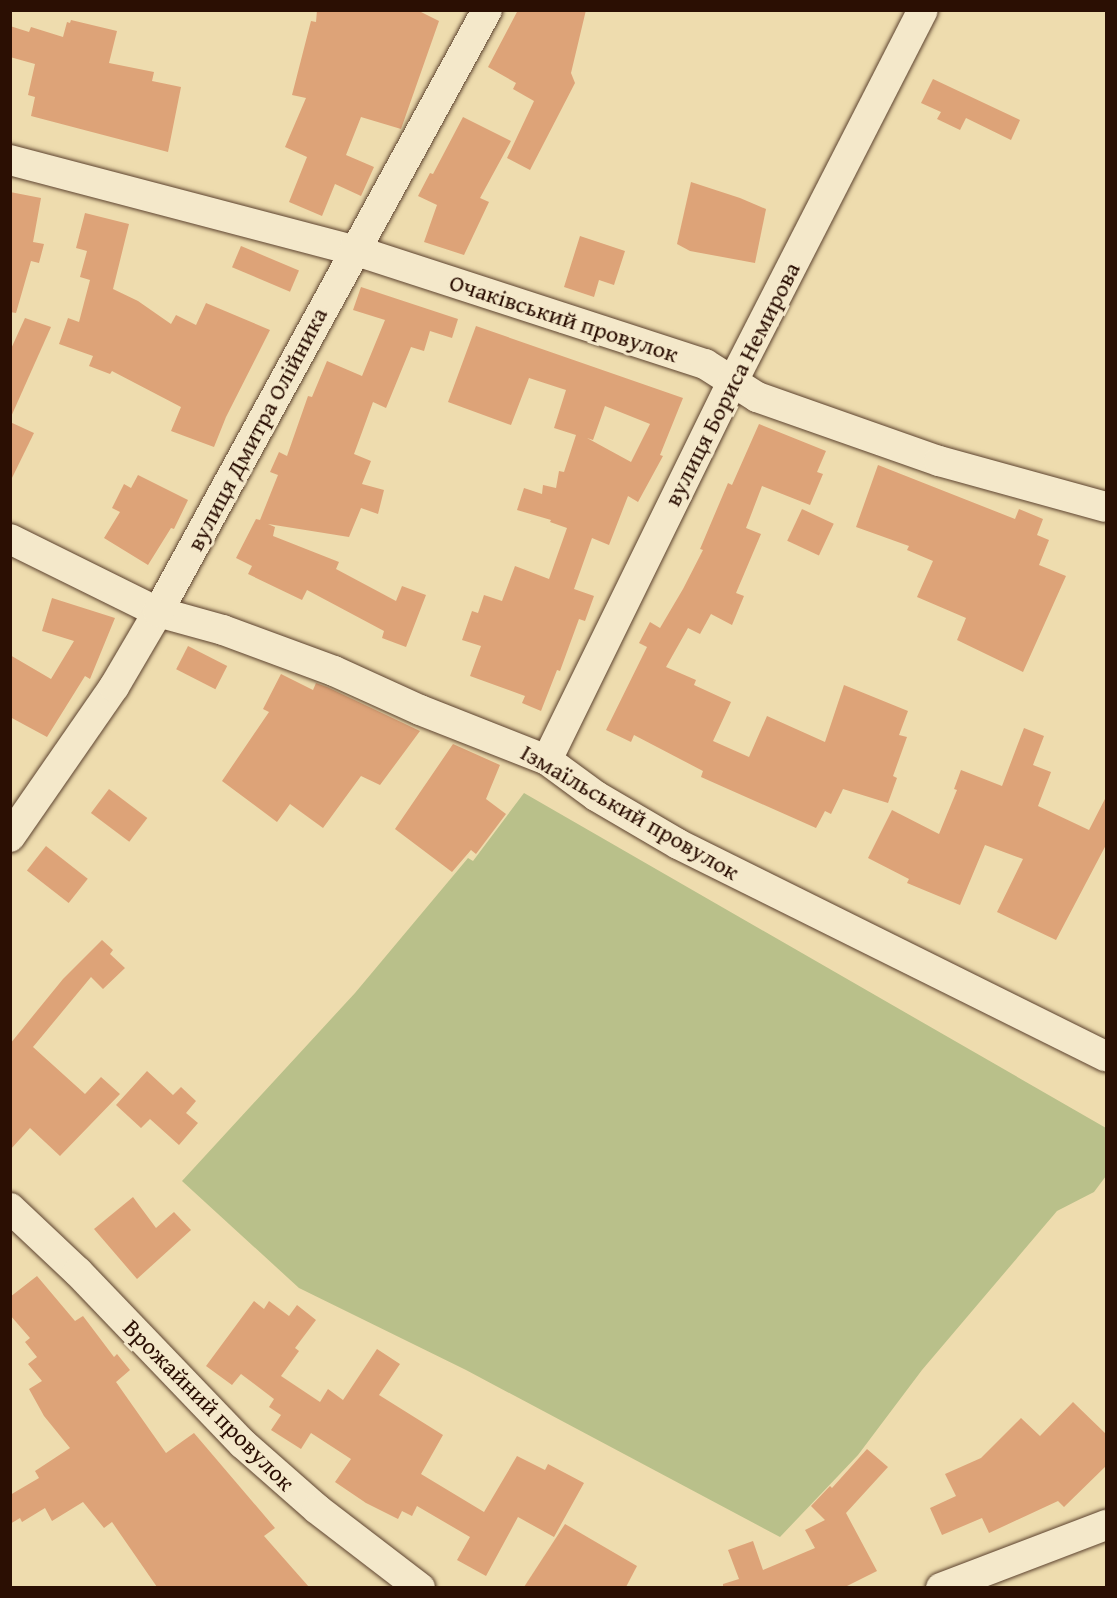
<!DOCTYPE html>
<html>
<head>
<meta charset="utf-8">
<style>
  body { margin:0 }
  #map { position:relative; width:1117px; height:1598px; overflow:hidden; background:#eedcae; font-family:"Gentium Book Plus",serif }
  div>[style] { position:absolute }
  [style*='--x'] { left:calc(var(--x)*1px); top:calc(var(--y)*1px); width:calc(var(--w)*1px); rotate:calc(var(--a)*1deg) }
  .green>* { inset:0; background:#b9c08a }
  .building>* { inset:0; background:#dda378; transform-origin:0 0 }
  .roads { filter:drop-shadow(0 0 2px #5c422e) drop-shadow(0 0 2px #5c422e) }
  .street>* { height:30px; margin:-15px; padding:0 15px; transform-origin:15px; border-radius:15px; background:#f4e8ca }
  span { translate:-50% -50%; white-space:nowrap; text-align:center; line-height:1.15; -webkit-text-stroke:6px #f4e8ca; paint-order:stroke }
  .street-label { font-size:24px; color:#2b0f03 }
  .frame { position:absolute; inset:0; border:12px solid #2b0f03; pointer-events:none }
</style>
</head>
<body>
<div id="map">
  <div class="green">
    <i style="clip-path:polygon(524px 793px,1106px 1128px,1106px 1176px,1094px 1192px,1057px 1211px,922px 1370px,858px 1455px,780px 1537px,466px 1370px,299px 1288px,182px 1181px,355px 993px,468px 858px,473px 861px)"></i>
  </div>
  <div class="building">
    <i style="clip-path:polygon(317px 10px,417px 10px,439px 21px,401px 129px,361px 117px,346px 155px,374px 167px,361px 196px,335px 184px,322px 216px,289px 202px,307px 157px,285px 147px,306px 98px,292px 95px,311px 21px,316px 22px)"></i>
    <i style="clip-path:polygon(518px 10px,586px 10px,571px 73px,575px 83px,530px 170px,507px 158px,534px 101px,513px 89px,516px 83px,488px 67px)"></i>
    <i style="clip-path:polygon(71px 20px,117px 31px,109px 63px,154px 72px,152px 81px,181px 87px,168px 152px,31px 116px,35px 97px,28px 95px,35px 64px,10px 57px,10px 26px,29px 32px,31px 27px,63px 37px,67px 22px,70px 23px)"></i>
    <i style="clip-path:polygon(933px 79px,1020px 120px,1011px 140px,966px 118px,960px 130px,937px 119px,941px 112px,921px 103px)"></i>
    <i style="clip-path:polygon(463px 117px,511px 141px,480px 198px,489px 202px,464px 255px,424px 242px,437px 205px,418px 196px,430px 173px,433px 174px)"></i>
    <i style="clip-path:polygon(691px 182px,740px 198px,766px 209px,755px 263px,690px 251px,677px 244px)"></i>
    <i style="clip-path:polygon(10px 192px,41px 198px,33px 242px,44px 244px,39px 263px,31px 261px,16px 313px,10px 312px)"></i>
    <i style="clip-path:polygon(85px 213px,129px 224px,113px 289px,138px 301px,171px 324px,176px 315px,196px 325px,206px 303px,270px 330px,226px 417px,214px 447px,171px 431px,181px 407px,112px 371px,110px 374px,89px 366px,93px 356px,59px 344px,68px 318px,79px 322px,90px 280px,80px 277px,87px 251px,76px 248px)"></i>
    <i style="clip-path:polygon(580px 236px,625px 251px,614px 285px,599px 280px,594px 297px,564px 287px)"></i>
    <i style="left:241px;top:246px;width:63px;height:23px;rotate:23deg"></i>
    <i style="clip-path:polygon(361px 287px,458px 319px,452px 338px,430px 331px,424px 351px,411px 347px,386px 408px,373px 402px,354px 454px,371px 461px,362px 484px,384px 490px,378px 514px,361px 508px,349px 537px,268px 524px,275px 527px,273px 536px,339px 562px,336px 569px,396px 601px,402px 586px,426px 595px,406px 647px,382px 638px,384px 631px,307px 590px,302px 600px,248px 574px,252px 566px,236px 558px,256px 519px,260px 520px,278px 475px,270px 472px,279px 452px,287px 456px,308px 396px,312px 397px,327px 361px,362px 376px,385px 320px,353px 310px)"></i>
    <i style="clip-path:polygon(25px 318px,51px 327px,10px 419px,10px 351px)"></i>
    <i style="clip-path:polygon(evenodd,476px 326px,683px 398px,660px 455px,663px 456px,638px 502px,628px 496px,609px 545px,592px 538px,574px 589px,594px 596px,585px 621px,579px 619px,560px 671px,557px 670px,541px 711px,522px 703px,525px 696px,470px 676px,481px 646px,462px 640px,472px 611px,478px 613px,484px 595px,502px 601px,515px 566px,549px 579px,567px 528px,550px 522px,551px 520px,517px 510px,524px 488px,542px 494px,543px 485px,556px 488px,559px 471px,564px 472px,576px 435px,554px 428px,566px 390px,529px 378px,511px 425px,448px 402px,476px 326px,605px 406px,650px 424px,631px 462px,587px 438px,593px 440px,605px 406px)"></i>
    <i style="clip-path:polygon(10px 422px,34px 433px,10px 482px)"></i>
    <i style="clip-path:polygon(759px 424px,826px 451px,817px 472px,823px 474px,810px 505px,762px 486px,746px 528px,761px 534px,736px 593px,744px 596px,732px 625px,711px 614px,700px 634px,688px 628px,666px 667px,696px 680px,694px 685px,731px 702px,713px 741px,749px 757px,767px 716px,825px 742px,844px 685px,908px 711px,899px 735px,907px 737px,893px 776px,897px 778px,888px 803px,843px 789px,831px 814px,825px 811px,816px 828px,701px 777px,703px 771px,634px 735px,631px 742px,606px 730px,647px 647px,639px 643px,650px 622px,660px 628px,683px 589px,703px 550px,700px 549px,728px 483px,732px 485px)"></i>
    <i style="clip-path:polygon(878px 465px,1015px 519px,1019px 509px,1043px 519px,1037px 535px,1049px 540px,1039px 565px,1066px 576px,1023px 672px,957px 640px,966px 618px,917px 597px,933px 561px,907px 550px,909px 546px,856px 527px)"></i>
    <i style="clip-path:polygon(138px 475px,188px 500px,174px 529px,171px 528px,148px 565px,104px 538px,120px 512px,112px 508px,124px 484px,131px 488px)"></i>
    <i style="left:802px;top:509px;width:35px;height:35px;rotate:25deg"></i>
    <i style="clip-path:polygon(52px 598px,115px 618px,90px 679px,85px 676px,47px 737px,10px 717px,10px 655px,51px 679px,74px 641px,42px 631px)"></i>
    <i style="left:188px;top:646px;width:44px;height:26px;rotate:27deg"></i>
    <i style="clip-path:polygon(281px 674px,313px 690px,316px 683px,327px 687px,420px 731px,380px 785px,361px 776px,323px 828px,290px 804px,277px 822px,222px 781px,269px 712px,263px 709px)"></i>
    <i style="clip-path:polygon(1024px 728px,1044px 736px,1033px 765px,1051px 772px,1038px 806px,1089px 830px,1107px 795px,1107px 843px,1056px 940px,997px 912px,1023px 859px,985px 845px,960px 905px,907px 883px,909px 879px,868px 858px,892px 810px,939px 834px,957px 790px,954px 789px,961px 770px,1002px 786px)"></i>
    <i style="clip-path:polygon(453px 744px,500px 765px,486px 799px,506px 814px,476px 854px,471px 850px,452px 872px,395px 829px)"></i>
    <i style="left:109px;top:789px;width:48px;height:30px;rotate:37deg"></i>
    <i style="left:46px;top:846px;width:53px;height:31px;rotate:38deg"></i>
    <i style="clip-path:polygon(102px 940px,113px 950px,110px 954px,125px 968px,103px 989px,91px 977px,33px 1047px,85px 1094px,101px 1077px,120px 1094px,60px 1156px,30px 1128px,10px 1150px,10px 1044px,63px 979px)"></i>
    <i style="clip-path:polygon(147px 1071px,173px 1095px,181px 1087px,196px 1101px,186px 1113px,198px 1123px,179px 1145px,150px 1119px,141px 1128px,116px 1105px)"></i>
    <i style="clip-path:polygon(133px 1197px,156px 1228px,174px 1212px,191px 1230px,137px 1279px,94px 1229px)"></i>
    <i style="clip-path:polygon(37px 1276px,75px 1321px,83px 1316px,114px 1357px,117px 1354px,130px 1370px,116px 1382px,166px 1453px,194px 1433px,275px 1528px,264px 1536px,309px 1587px,157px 1587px,112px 1522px,104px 1528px,83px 1502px,52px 1521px,45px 1508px,22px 1522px,20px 1518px,10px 1524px,10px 1495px,39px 1478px,35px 1471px,70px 1448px,44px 1416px,29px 1389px,42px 1381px,28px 1364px,37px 1357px,25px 1342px,30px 1338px,10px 1315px,10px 1297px)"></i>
    <i style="clip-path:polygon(254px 1301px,264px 1309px,269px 1301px,289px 1316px,297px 1305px,316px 1320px,295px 1348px,299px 1351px,281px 1376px,320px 1402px,328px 1389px,343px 1400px,377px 1349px,400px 1364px,379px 1395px,443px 1435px,421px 1474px,484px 1512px,517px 1456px,545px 1470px,548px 1464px,584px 1483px,554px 1537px,518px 1517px,486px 1576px,457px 1560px,470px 1537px,417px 1506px,412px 1516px,402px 1511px,398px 1519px,366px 1503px,335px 1482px,351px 1459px,311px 1433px,301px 1449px,271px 1430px,281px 1415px,269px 1407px,274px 1399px,241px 1374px,232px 1385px,206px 1366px)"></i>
    <i style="clip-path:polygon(1073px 1402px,1107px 1435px,1107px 1465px,1064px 1507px,1058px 1501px,989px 1533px,982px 1518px,942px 1535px,930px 1508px,956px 1496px,945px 1474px,981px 1458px,1021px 1418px,1040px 1436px)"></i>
    <i style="clip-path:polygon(867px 1449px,888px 1467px,846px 1513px,877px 1571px,845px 1587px,723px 1587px,723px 1584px,739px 1579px,728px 1550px,753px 1541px,763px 1570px,815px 1548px,805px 1530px,825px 1520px,811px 1506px,830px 1486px,832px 1488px)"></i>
    <i style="clip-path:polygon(565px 1524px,637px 1566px,626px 1587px,524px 1587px)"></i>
  </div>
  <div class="roads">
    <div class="street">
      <i style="--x:10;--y:160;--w:356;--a:14.7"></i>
      <i style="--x:354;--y:250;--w:369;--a:18"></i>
      <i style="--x:705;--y:364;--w:62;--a:32.4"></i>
      <i style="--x:757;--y:397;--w:193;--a:19.4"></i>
      <i style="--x:939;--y:461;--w:173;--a:15.4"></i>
      <i style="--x:10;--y:539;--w:165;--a:26.3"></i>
      <i style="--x:158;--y:612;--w:67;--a:15.5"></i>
      <i style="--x:223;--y:630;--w:118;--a:20.3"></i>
      <i style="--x:334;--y:671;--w:94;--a:24.4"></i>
      <i style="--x:420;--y:710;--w:136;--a:21.5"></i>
      <i style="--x:547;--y:760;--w:61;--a:36.3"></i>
      <i style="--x:596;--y:796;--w:95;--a:30.3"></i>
      <i style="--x:678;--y:844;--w:478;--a:26.4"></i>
      <i style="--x:547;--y:760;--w:420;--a:-63.9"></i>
      <i style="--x:732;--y:383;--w:419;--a:-62.9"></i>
      <i style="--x:10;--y:837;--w:183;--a:-55.3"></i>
      <i style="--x:114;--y:687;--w:87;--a:-59.6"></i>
      <i style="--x:158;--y:612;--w:686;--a:-61.34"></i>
      <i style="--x:10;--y:1208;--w:93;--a:43.3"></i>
      <i style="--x:78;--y:1272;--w:238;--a:46.2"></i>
      <i style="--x:243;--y:1444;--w:98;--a:41.3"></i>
      <i style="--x:317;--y:1509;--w:130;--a:37.5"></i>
      <i style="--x:941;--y:1588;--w:177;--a:-20.9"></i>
    </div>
  </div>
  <div class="street-label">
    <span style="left:564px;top:318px;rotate:18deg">Очаківський провулок</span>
    <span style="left:732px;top:384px;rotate:-63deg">вулиця Бориса Немирова</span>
    <span style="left:257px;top:429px;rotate:-62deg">вулиця Дмитра Олійника</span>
    <span style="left:630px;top:812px;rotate:30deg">Ізмаїльський провулок</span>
    <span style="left:209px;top:1405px;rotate:45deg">Врожайний провулок</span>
  </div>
  <div class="frame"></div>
</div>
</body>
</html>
